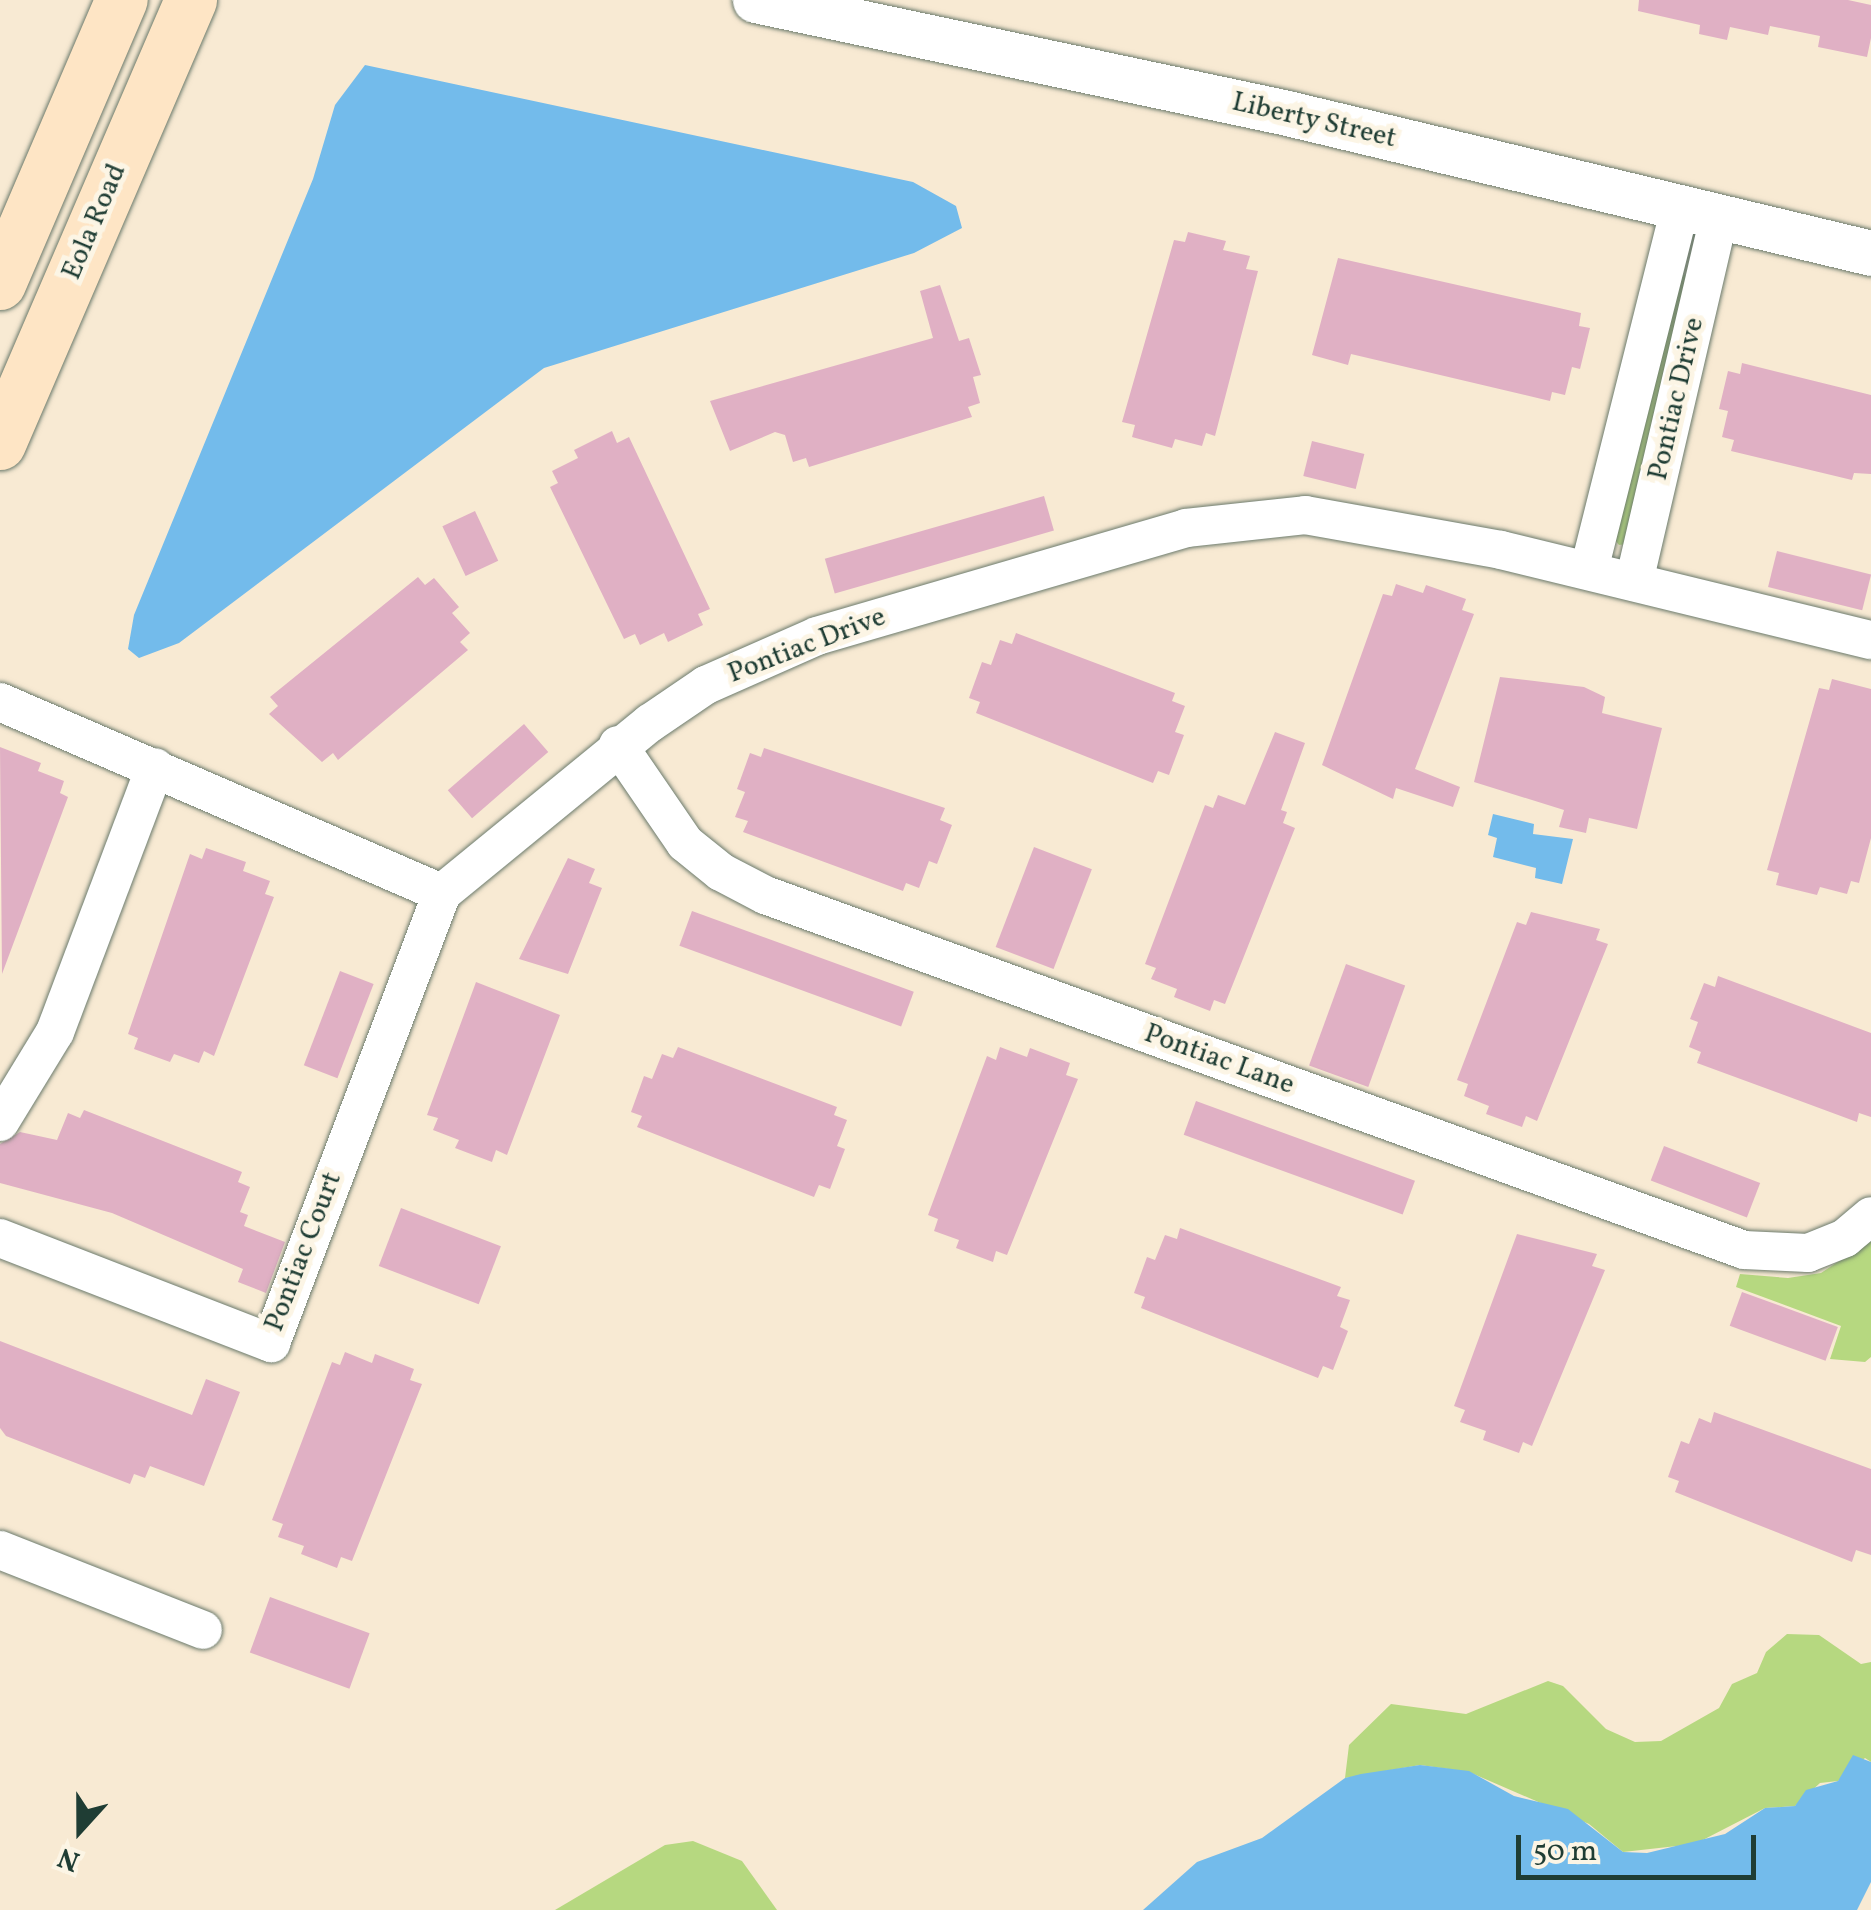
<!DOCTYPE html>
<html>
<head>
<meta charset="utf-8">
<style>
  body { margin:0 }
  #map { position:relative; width:1871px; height:1910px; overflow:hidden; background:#f8ead3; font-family:Vollkorn,serif }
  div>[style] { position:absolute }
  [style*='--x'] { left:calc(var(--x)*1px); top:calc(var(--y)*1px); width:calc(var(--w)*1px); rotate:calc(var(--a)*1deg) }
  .green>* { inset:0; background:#b6d880 }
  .water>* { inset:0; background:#73bbeb }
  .building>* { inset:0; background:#e0b0c4; transform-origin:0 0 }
  .roads { filter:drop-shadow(0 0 2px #6b7a6c) drop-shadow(0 0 2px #6b7a6c) }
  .minor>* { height:38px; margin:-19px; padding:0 19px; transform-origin:19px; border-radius:19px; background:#fff }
  .tertiary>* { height:45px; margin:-22.5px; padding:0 22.5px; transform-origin:22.5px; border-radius:22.5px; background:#fff }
  .secondary>* { height:52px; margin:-26px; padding:0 26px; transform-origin:26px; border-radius:26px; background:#fee5c5 }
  span { translate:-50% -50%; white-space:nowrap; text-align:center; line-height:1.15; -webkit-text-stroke:10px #fcf5e5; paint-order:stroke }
  .street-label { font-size:28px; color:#1f3d34 }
  .north { position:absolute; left:30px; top:1780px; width:100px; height:100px; -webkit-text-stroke:8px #fcf5e5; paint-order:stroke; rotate:201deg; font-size:28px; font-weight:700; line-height:40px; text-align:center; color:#1f3d34 }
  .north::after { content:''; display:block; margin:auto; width:35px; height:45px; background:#1f3d34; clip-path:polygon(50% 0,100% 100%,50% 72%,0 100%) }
  .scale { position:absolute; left:1516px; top:1835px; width:240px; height:45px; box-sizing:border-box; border:5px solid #1f3d34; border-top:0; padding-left:12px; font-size:30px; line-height:35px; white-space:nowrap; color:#1f3d34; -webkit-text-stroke:8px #fcf5e5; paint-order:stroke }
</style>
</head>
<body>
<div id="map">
  <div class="green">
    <i style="clip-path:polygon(1681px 275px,1687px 275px,1627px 544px,1619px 545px,1614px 539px)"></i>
    <i style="clip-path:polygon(1871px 1240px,1871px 1357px,1865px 1362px,1830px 1359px,1841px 1326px,1736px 1287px,1740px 1274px,1788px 1278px,1821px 1273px)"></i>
    <i style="clip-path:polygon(1787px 1634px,1819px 1635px,1861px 1664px,1871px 1662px,1871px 1762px,1865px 1758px,1838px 1781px,1820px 1783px,1795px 1806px,1765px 1808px,1695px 1844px,1623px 1852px,1589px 1824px,1469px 1772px,1420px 1765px,1345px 1778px,1349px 1745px,1391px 1704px,1466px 1714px,1548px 1681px,1563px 1686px,1606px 1729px,1635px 1742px,1661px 1741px,1719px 1708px,1732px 1684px,1757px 1673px,1766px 1652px)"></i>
    <i style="clip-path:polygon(693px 1841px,742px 1861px,777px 1910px,555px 1910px,665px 1845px)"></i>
  </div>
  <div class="water">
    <i style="clip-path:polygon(365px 65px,913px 182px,956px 206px,962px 228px,914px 253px,544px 368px,179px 643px,139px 658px,128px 649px,134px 615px,313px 179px,335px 105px)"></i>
    <i style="clip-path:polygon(1493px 814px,1534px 824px,1533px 834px,1573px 839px,1562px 884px,1535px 878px,1536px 868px,1493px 857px,1497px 838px,1488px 835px)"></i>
    <i style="clip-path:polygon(1853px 1755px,1871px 1762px,1871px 1882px,1857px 1910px,1143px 1910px,1197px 1862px,1262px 1838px,1345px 1778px,1361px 1774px,1420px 1765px,1469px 1771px,1514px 1796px,1568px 1809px,1623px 1852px,1647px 1853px,1725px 1834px,1765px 1808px,1795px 1806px,1806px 1790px,1838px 1781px)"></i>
  </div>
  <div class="building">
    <i style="clip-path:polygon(1639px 0,1848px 0,1871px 5px,1871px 38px,1867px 57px,1818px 47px,1820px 36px,1770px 26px,1768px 35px,1730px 27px,1727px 40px,1699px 34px,1700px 25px,1638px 11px)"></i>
    <i style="clip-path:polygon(1188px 232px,1226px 241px,1223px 250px,1250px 256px,1246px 269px,1258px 271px,1215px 436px,1206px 433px,1202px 446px,1175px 439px,1172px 448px,1132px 437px,1135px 425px,1122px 422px,1174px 240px,1185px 242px)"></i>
    <i style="clip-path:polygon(1338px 258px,1581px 313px,1579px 326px,1590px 328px,1580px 369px,1572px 367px,1565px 395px,1552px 392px,1550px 401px,1351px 354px,1348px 365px,1312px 355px)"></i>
    <i style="clip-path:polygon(940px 285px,959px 341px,969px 338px,981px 375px,973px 377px,980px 403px,968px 407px,972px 417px,809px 467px,806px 458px,793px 462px,785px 435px,775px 432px,730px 451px,710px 401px,933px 338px,920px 291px)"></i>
    <i style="clip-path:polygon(1742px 363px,1871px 395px,1871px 474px,1854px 473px,1852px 480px,1731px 451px,1734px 440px,1722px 437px,1728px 411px,1719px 409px,1728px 371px,1740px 374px)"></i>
    <i style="clip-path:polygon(612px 431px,617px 443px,629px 437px,710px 609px,698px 614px,703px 625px,668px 642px,664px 633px,640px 645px,635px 634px,624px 639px,550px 487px,558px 483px,552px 471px,578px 458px,574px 450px)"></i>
    <i style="left:1312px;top:441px;width:54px;height:36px;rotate:14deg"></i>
    <i style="left:1044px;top:496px;width:36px;height:228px;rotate:74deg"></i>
    <i style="left:475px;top:511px;width:55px;height:36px;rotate:65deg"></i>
    <i style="left:1777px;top:551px;width:97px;height:37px;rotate:14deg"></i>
    <i style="clip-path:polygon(418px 577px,425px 585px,434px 578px,459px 607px,452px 613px,470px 633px,460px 642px,468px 650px,338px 760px,333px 753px,322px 762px,269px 714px,278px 706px,270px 697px)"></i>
    <i style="clip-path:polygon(1396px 584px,1423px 593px,1426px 585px,1466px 599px,1462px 610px,1474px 614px,1415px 769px,1460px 787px,1453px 807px,1396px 788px,1393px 799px,1322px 765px,1383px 594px,1392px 596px)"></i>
    <i style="clip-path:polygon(1016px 633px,1175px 693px,1172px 701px,1185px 706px,1175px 732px,1184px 735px,1169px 775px,1158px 771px,1153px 783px,976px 713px,980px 702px,969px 698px,982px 662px,991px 665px,1000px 640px,1012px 644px)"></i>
    <i style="clip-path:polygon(1500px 677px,1584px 687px,1605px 697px,1602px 713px,1662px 728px,1637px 829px,1589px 818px,1586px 833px,1559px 827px,1564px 810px,1474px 782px)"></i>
    <i style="clip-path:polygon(1832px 679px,1871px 689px,1871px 838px,1859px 883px,1851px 881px,1847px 894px,1820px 887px,1817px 895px,1776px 885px,1779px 873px,1767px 870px,1819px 688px,1829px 690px)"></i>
    <i style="left:524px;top:724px;width:37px;height:101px;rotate:49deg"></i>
    <i style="clip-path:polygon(1275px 732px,1305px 743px,1281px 810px,1287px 812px,1283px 823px,1295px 828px,1225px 1004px,1214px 1000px,1210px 1011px,1174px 997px,1177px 989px,1151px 979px,1156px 968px,1145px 964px,1205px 805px,1213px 808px,1218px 795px,1245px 805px)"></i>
    <i style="clip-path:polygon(0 747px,41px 763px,38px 771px,64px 781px,60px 793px,68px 797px,2px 974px)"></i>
    <i style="clip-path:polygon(764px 748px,945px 808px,940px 820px,952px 825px,937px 864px,929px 861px,919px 888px,906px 883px,903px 891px,743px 832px,748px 821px,735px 817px,745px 792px,737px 789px,750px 753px,761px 757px)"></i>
    <i style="left:1034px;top:847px;width:62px;height:107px;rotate:21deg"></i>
    <i style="clip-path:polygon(206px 848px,246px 862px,243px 871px,270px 881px,265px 894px,274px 897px,214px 1056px,204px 1051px,199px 1063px,174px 1054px,170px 1062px,134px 1049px,138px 1038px,128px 1034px,190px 854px,202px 859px)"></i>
    <i style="clip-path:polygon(568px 858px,595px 869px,589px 883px,602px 888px,568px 974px,519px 959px)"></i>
    <i style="left:692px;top:911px;width:236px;height:37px;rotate:20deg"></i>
    <i style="clip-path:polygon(1531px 912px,1600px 929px,1596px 940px,1608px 944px,1537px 1121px,1526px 1116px,1522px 1127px,1486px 1114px,1489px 1106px,1464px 1096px,1468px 1084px,1457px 1080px,1517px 922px,1526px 925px)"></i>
    <i style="left:1346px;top:964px;width:63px;height:108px;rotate:20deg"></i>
    <i style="left:340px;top:971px;width:36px;height:101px;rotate:21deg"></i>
    <i style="clip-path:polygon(1718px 976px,1871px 1033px,1871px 1117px,1859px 1113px,1857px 1122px,1697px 1063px,1701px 1052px,1689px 1047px,1698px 1022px,1690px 1019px,1704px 983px,1715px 987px)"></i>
    <i style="clip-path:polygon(476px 982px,560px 1015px,507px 1155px,496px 1150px,492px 1162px,455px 1148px,459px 1140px,433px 1130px,438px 1118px,427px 1115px)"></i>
    <i style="clip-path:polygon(678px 1047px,837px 1107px,834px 1115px,847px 1120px,837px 1146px,845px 1149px,830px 1189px,819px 1185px,814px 1197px,637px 1127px,642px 1116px,631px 1112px,644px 1076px,652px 1079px,662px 1054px,673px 1058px)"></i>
    <i style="clip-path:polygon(1000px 1047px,1027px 1057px,1030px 1048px,1070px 1063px,1066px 1075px,1078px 1079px,1007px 1255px,996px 1251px,993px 1262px,956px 1248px,959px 1240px,934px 1231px,938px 1219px,928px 1215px,987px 1056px,996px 1060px)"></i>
    <i style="left:1196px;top:1101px;width:233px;height:36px;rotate:20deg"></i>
    <i style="clip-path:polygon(84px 1110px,242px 1172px,238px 1182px,250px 1187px,240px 1212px,248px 1215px,244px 1226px,285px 1242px,266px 1293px,238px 1282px,243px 1269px,112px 1213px,0 1183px,0 1144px,20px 1132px,57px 1140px,68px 1113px,80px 1118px)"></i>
    <i style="left:1664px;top:1146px;width:103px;height:37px;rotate:21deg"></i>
    <i style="left:401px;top:1208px;width:107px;height:62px;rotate:21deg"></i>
    <i style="clip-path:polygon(1180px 1228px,1341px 1287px,1337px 1296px,1350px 1300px,1340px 1327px,1348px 1331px,1333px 1370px,1323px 1366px,1318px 1378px,1141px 1308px,1145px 1297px,1134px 1293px,1147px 1257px,1155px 1260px,1165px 1235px,1177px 1239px)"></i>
    <i style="clip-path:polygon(1517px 1234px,1597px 1254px,1592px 1266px,1605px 1270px,1532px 1446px,1523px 1442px,1519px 1453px,1483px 1440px,1486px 1431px,1460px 1422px,1465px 1410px,1454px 1406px)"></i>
    <i style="left:1742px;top:1292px;width:102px;height:36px;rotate:20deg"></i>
    <i style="clip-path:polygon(0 1341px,192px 1415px,206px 1379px,240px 1392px,204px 1486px,150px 1466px,145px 1478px,134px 1474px,130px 1484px,6px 1436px,0 1428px)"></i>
    <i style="clip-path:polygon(345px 1352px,372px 1363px,375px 1354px,414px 1369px,410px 1380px,422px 1384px,352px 1561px,341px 1557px,337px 1568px,301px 1554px,304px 1546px,278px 1537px,283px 1524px,272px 1520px,332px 1362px,340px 1365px)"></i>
    <i style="clip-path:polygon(1714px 1412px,1871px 1469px,1871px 1555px,1856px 1550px,1852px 1562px,1675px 1492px,1679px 1481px,1668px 1477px,1681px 1441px,1689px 1444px,1699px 1418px,1711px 1423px)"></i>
    <i style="left:270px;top:1597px;width:106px;height:59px;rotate:20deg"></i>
  </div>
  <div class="roads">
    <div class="minor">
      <i style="--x:1589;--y:570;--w:374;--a:-75.9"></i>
      <i style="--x:1634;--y:582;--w:375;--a:-76.9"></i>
      <i style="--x:0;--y:702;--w:482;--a:23.4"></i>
      <i style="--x:618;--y:745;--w:119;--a:55.6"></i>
      <i style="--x:685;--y:843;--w:46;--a:38.9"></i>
      <i style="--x:721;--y:872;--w:50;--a:27.6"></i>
      <i style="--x:765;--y:895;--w:1041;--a:19.93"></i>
      <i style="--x:1744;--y:1250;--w:64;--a:2.7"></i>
      <i style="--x:1808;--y:1253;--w:40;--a:-22"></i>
      <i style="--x:1845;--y:1238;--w:34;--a:-40"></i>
      <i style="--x:0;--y:1122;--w:105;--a:-58.6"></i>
      <i style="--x:55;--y:1032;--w:283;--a:-69.3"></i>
      <i style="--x:0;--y:1238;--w:291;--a:21.2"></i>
      <i style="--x:271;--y:1343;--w:481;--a:-69.2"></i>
      <i style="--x:442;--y:893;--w:269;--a:-39.3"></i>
      <i style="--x:650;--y:723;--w:68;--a:-34.2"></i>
      <i style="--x:706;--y:685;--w:121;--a:-23.8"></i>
      <i style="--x:817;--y:636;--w:384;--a:-16.3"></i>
      <i style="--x:1186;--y:528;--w:120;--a:-6.2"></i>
      <i style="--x:1305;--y:515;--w:199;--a:10.1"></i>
      <i style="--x:1501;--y:550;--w:381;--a:13.7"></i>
      <i style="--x:0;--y:1550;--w:218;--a:21.5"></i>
    </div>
    <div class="tertiary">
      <i style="--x:755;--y:0;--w:540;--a:11.98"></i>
      <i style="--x:1283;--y:112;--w:605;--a:13.48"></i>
    </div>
    <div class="secondary">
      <i style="--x:0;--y:284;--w:309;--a:-66.8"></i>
      <i style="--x:0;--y:444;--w:483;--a:-66.7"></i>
    </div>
  </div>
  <div class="street-label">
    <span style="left:1314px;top:121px;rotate:13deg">Liberty Street</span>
    <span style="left:95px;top:222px;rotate:-67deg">Eola Road</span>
    <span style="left:1677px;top:399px;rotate:-77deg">Pontiac Drive</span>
    <span style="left:807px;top:646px;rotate:-21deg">Pontiac Drive</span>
    <span style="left:1219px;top:1060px;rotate:20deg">Pontiac Lane</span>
    <span style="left:304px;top:1252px;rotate:-69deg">Pontiac Court</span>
  </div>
  <div class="north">N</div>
  <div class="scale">50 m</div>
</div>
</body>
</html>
